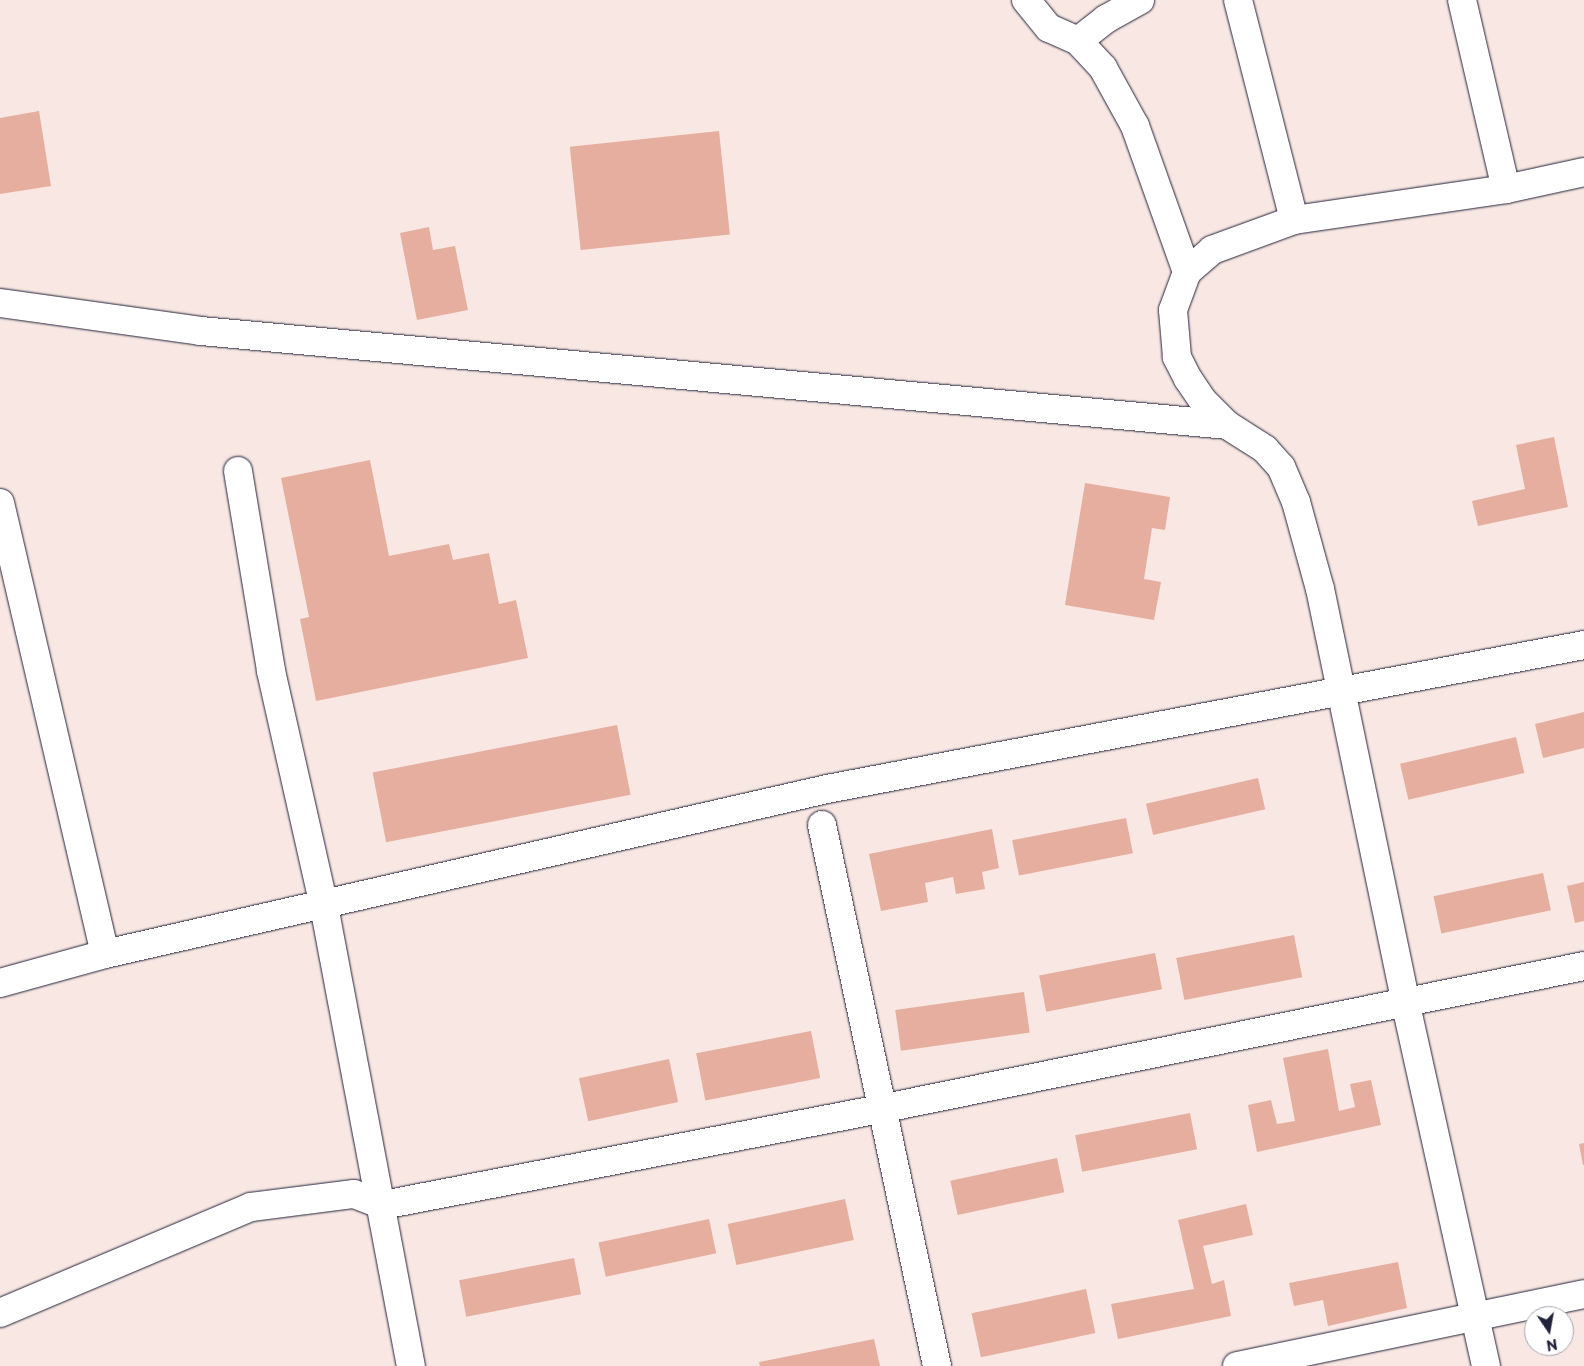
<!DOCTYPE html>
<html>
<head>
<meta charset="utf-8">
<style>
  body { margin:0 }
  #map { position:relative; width:1584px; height:1366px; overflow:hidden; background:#f8e7e2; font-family:"Playpen Sans",sans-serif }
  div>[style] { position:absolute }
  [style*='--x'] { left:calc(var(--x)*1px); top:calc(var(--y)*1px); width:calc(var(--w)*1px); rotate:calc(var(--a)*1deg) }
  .building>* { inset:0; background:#e6ae9f; transform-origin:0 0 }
  .roads { filter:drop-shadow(0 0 1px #22223b) drop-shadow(0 0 1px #22223b) }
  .minor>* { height:28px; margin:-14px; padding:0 14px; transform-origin:14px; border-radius:14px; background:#fff }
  span { translate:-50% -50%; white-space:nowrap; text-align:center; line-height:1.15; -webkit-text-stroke:4.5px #fff; paint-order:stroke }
  .north { position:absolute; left:1524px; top:1306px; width:50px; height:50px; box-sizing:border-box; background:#fff; border:1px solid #a7a7b1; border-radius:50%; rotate:168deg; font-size:14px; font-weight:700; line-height:20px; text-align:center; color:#22223b }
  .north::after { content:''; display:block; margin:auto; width:18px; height:22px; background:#22223b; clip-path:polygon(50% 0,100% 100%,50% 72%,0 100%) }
</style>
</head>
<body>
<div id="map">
  <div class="building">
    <i style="clip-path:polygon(39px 111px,51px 186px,0 194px,0 118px)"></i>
    <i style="left:719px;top:131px;width:104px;height:150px;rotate:84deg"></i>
    <i style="clip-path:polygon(429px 227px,433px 250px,455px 246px,468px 310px,417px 320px,400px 233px)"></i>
    <i style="clip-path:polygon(1554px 437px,1568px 507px,1478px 526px,1472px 501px,1525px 489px,1516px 445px)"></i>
    <i style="clip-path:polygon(370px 460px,389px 556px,449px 544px,453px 560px,489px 553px,499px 604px,516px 600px,528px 658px,316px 701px,300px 619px,309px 617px,281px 478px)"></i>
    <i style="clip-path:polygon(1085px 483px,1170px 497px,1165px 530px,1152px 528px,1144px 579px,1161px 582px,1154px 620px,1065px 605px)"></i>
    <i style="clip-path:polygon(1584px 712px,1584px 748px,1543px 758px,1535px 724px)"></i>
    <i style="left:617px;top:725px;width:71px;height:249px;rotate:79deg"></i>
    <i style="left:1516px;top:737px;width:37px;height:119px;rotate:77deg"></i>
    <i style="left:1258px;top:778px;width:32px;height:115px;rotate:77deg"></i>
    <i style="left:1126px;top:818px;width:36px;height:116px;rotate:79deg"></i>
    <i style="clip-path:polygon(992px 829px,999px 868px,982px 872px,985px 889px,956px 894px,953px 877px,925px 883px,928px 902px,881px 911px,869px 854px)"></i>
    <i style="left:1543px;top:873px;width:38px;height:112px;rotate:78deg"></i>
    <i style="clip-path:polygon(1584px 882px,1584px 921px,1575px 923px,1567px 886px)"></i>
    <i style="left:1294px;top:935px;width:43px;height:120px;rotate:79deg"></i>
    <i style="left:1155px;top:953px;width:37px;height:118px;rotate:79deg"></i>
    <i style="left:1024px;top:992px;width:41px;height:130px;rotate:82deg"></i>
    <i style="left:811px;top:1031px;width:48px;height:117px;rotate:79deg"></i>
    <i style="clip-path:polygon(1328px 1049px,1339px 1111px,1355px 1107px,1350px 1084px,1371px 1080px,1381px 1125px,1257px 1152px,1248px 1105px,1271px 1100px,1277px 1124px,1295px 1121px,1283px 1058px)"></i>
    <i style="left:669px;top:1059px;width:44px;height:92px;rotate:78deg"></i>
    <i style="left:1190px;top:1113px;width:37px;height:117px;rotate:79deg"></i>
    <i style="clip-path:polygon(1584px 1143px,1584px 1165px,1583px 1165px,1579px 1144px)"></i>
    <i style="left:1057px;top:1158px;width:35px;height:109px;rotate:78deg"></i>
    <i style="left:845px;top:1199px;width:42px;height:120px;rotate:78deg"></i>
    <i style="clip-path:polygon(1246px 1204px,1253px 1235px,1203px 1246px,1212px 1284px,1224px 1280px,1231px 1316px,1118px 1339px,1111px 1304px,1194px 1289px,1178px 1220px)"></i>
    <i style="left:709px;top:1219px;width:35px;height:113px;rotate:78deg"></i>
    <i style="left:574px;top:1258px;width:37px;height:117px;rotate:79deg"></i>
    <i style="clip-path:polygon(1398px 1262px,1407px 1308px,1328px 1326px,1323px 1300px,1294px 1306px,1289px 1283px)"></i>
    <i style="left:1086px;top:1289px;width:45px;height:117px;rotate:78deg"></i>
    <i style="clip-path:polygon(874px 1339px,880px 1366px,760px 1366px,759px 1362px)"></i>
  </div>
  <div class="roads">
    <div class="minor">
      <i style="--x:1026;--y:0;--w:36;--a:51"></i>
      <i style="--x:1049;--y:28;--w:32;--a:24"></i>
      <i style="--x:1078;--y:41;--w:37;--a:47"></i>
      <i style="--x:1103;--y:68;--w:66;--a:61.1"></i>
      <i style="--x:1135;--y:126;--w:155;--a:70.4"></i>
      <i style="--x:1238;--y:0;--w:227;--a:75.7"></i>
      <i style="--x:1462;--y:0;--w:194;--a:76.9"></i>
      <i style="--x:1078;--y:41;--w:36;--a:-38"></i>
      <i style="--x:1106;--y:19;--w:39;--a:-29"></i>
      <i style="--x:0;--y:303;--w:203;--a:7.9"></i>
      <i style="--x:201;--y:331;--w:1030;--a:5.23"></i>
      <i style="--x:238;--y:471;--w:203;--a:80.6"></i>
      <i style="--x:271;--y:671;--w:241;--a:77.3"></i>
      <i style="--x:324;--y:906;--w:468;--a:79.3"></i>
      <i style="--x:0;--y:503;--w:463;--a:76.9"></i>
      <i style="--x:822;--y:825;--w:553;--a:78"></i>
      <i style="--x:0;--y:983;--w:109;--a:-15.4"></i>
      <i style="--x:105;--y:954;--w:741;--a:-12.87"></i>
      <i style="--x:827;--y:789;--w:771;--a:-10.77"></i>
      <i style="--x:0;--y:1313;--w:272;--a:-22.9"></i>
      <i style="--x:251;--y:1207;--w:104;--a:-7.2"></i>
      <i style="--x:354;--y:1194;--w:31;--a:21"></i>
      <i style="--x:383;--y:1205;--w:506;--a:-10.93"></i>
      <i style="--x:880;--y:1109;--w:718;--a:-11.48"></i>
      <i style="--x:1237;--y:1366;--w:354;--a:-11.7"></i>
      <i style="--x:1486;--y:1366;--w:371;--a:-102.5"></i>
      <i style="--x:1406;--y:1004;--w:424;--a:-101.7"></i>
      <i style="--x:1320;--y:589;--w:90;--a:-105.4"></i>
      <i style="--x:1296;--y:502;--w:38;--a:-113"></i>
      <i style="--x:1281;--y:467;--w:24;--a:-132"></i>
      <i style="--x:1265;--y:449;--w:45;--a:-147.7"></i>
      <i style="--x:1227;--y:425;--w:34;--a:-135"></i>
      <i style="--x:1203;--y:401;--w:27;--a:-124"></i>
      <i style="--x:1188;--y:379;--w:25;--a:-117"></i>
      <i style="--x:1177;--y:357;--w:47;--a:-94.9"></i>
      <i style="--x:1173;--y:310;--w:40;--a:-69.8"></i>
      <i style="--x:1187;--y:272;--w:33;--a:-41"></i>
      <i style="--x:1212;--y:250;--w:87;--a:-20.1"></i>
      <i style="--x:1294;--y:220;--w:214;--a:-8.3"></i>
      <i style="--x:1506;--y:189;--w:80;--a:-12.3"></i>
    </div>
  </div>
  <div class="north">N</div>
</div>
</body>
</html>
